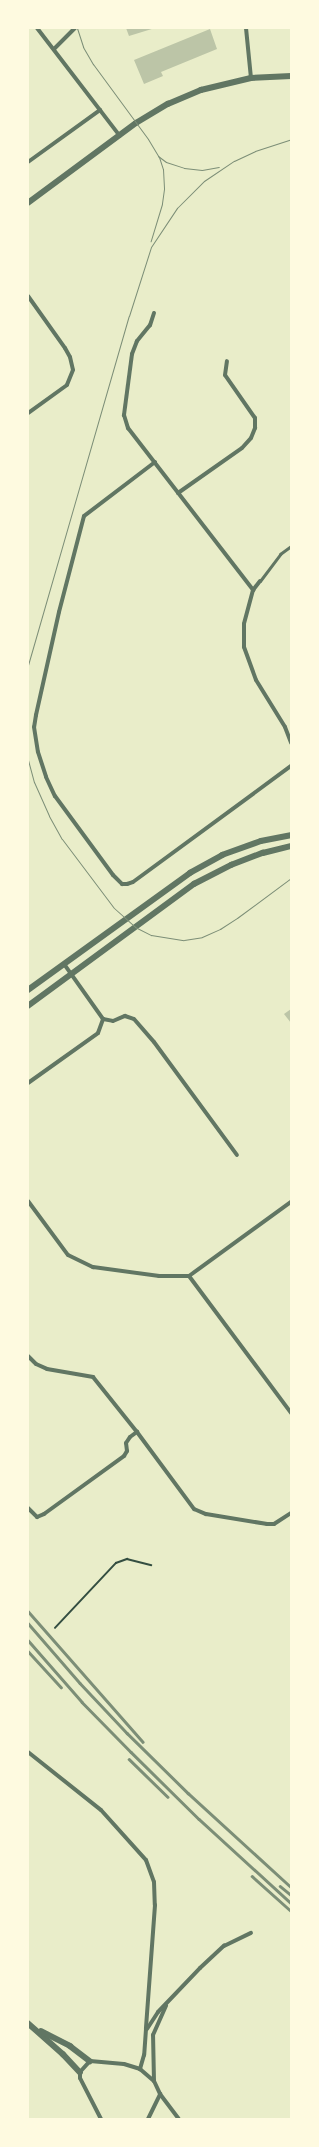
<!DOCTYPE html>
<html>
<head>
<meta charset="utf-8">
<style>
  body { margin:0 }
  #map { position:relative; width:319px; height:2147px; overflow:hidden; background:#e9edc9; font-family:Lato,sans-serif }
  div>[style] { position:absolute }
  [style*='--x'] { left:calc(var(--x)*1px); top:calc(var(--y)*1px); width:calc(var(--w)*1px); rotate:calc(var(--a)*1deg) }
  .building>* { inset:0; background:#bcc5a7 }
  .path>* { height:1.5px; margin:-0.75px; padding:0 0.75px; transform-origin:0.75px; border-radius:0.75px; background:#344e41 }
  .pedestrian>* { height:3px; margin:-1.5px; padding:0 1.5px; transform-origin:1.5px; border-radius:1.5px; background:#617663 }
  .minor>* { height:4px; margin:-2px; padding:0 2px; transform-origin:2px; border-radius:2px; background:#617663 }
  .tertiary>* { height:5.5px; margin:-2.75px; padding:0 2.75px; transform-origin:2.75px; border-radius:2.75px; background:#617663 }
  .tram>* { height:1px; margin:-0.5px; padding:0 0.5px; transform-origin:0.5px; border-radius:0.5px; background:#7c8e77 }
  .rail>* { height:2.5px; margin:-1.25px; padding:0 1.25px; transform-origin:1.25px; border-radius:1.25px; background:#7c8e77 }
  span { translate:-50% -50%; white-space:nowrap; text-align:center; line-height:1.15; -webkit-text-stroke:3px #fefae0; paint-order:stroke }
  .frame { position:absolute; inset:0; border:29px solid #fefae0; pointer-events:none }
</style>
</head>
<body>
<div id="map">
  <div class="building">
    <i style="clip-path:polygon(126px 28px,155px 28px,129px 36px)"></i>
    <i style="clip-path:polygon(210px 29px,217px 49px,161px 72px,163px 76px,144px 84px,134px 60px)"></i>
    <i style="clip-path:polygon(291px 1009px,291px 1023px,284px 1014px)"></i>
  </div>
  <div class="path">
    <i style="--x:55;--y:1628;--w:89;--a:-46.8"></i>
    <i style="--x:116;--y:1563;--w:12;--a:-20"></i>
    <i style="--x:127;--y:1559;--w:25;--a:14"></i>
  </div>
  <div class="pedestrian">
    <i style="--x:260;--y:581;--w:34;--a:-53"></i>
    <i style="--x:280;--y:554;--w:14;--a:-36"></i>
  </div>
  <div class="minor">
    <i style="--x:37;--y:28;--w:136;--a:52.5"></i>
    <i style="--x:246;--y:28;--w:50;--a:84.3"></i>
    <i style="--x:54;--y:49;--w:30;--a:-45"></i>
    <i style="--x:28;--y:162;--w:89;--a:-35.8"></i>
    <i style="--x:28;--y:296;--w:64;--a:54.6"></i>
    <i style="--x:65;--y:348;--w:10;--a:61"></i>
    <i style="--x:70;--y:357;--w:13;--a:77"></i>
    <i style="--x:73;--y:370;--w:16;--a:112"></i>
    <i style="--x:67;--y:385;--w:48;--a:144.3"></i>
    <i style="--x:154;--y:313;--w:13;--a:108"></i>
    <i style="--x:150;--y:325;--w:21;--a:129"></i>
    <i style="--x:137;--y:341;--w:14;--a:111"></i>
    <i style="--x:132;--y:354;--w:62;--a:97.5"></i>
    <i style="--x:124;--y:415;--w:14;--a:73"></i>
    <i style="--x:128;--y:428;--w:205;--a:52.3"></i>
    <i style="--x:155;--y:462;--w:89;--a:142.7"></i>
    <i style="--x:84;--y:516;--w:99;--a:104.6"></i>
    <i style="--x:59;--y:612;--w:106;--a:102.6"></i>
    <i style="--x:36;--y:715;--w:12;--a:99"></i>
    <i style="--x:34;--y:727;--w:25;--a:81"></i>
    <i style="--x:38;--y:752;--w:26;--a:72"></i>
    <i style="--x:46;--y:777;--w:21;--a:65"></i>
    <i style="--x:55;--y:796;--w:98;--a:53.7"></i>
    <i style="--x:113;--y:875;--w:13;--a:45"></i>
    <i style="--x:122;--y:884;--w:5;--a:0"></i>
    <i style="--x:127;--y:884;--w:6;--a:-18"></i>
    <i style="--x:133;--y:882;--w:196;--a:-36.3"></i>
    <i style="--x:178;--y:493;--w:78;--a:-35.1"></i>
    <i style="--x:242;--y:448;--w:13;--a:-48"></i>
    <i style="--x:251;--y:438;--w:11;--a:-68"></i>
    <i style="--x:255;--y:428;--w:10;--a:-90"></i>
    <i style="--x:255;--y:418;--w:52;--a:-124.9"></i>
    <i style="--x:225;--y:375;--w:14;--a:-82"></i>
    <i style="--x:260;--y:581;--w:11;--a:128"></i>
    <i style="--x:253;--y:590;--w:35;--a:105"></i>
    <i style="--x:244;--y:624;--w:23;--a:90"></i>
    <i style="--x:244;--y:647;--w:35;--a:70"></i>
    <i style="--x:256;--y:680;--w:55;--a:58.3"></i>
    <i style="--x:285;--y:727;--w:17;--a:69"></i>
    <i style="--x:103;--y:1019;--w:10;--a:11"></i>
    <i style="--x:113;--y:1021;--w:13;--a:-23"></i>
    <i style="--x:125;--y:1016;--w:9;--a:18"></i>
    <i style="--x:134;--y:1019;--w:30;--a:49"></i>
    <i style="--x:154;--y:1042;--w:140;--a:53.7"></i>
    <i style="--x:28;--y:1083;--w:86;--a:-35.5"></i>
    <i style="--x:98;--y:1033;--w:15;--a:-70"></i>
    <i style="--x:103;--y:1019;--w:67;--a:-125.3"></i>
    <i style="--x:28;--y:1201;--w:67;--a:53.5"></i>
    <i style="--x:68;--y:1255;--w:28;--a:26"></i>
    <i style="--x:93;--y:1267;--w:67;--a:7.8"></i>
    <i style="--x:159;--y:1276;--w:30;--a:0"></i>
    <i style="--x:189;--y:1276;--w:126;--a:-36"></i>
    <i style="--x:189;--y:1276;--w:171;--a:53.3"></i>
    <i style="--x:28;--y:1356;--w:11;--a:45"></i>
    <i style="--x:36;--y:1364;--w:12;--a:24"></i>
    <i style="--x:47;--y:1369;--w:47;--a:9.9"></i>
    <i style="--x:93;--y:1377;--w:70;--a:51.3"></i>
    <i style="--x:137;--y:1432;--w:96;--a:53.5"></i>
    <i style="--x:194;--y:1509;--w:13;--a:23"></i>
    <i style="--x:206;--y:1514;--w:62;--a:9.3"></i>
    <i style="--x:267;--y:1524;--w:7;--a:0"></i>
    <i style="--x:274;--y:1524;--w:20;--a:-33"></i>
    <i style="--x:28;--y:1508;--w:13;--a:45"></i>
    <i style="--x:37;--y:1517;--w:8;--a:-23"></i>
    <i style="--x:44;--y:1514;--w:99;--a:-35.9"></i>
    <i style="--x:124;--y:1456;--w:6;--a:-59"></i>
    <i style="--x:127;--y:1451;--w:8;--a:-97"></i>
    <i style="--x:126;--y:1443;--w:7;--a:-56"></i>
    <i style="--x:130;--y:1437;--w:9;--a:-36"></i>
    <i style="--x:28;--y:1752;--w:93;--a:38.5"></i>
    <i style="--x:101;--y:1810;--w:67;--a:48"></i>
    <i style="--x:146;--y:1860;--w:23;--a:70"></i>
    <i style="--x:154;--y:1882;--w:23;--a:88"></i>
    <i style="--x:155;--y:1905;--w:124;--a:94.2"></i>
    <i style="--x:146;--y:2029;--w:26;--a:94"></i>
    <i style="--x:144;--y:2055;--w:15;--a:106"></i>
    <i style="--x:147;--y:2029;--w:20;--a:-57"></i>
    <i style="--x:158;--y:2012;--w:61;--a:-46.3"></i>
    <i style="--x:200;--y:1968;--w:33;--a:-43"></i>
    <i style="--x:224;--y:1946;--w:30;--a:-26"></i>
    <i style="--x:154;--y:2081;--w:46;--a:-91.2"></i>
    <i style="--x:153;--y:2035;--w:32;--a:-66"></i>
    <i style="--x:101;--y:2119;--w:46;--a:-117.1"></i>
    <i style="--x:80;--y:2078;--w:6;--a:-90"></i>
    <i style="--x:80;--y:2072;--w:15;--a:-48"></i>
    <i style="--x:90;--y:2061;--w:34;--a:5"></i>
    <i style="--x:124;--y:2064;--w:17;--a:17"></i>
    <i style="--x:140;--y:2069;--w:18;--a:41"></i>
    <i style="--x:154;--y:2081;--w:14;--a:65"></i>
    <i style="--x:160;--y:2094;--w:31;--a:53"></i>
    <i style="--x:148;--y:2119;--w:28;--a:-64"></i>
  </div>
  <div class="tertiary">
    <i style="--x:28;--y:203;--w:134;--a:-36.5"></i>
    <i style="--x:136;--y:123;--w:37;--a:-31"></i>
    <i style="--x:168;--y:104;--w:36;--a:-23"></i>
    <i style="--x:201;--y:90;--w:51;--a:-13.5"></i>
    <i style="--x:251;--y:78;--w:40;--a:-2.9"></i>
    <i style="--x:28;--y:990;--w:200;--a:-35.8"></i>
    <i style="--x:190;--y:873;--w:37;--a:-29"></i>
    <i style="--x:222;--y:855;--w:41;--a:-19.7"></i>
    <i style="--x:261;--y:841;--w:31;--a:-11"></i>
    <i style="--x:28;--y:1006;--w:206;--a:-36.3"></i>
    <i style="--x:194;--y:884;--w:42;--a:-27.2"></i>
    <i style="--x:231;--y:865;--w:34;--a:-21"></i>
    <i style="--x:263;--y:853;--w:29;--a:-14"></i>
    <i style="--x:28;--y:2023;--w:47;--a:41.5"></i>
    <i style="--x:63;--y:2054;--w:25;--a:47"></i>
    <i style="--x:41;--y:2031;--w:33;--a:27"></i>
    <i style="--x:70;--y:2046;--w:25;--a:37"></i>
  </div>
  <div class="tram">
    <i style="--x:77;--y:28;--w:20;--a:72"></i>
    <i style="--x:83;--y:47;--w:20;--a:60"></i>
    <i style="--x:93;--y:64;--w:93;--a:53.7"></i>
    <i style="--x:148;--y:139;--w:21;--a:59"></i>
    <i style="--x:159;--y:157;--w:13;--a:72"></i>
    <i style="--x:163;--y:169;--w:20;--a:87"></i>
    <i style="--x:164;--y:189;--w:15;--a:98"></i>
    <i style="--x:162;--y:204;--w:39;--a:107"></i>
    <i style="--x:158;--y:156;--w:10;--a:37"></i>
    <i style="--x:166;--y:162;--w:19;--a:18"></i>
    <i style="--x:184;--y:168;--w:18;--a:6"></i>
    <i style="--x:202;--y:170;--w:17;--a:-10"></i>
    <i style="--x:28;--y:665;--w:363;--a:-73.9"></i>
    <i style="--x:129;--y:316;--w:72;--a:-72.3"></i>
    <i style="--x:151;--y:247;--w:47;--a:-56.3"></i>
    <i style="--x:177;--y:208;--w:38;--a:-45"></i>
    <i style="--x:204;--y:181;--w:36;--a:-34"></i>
    <i style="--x:234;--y:161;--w:23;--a:-25"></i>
    <i style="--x:255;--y:151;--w:38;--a:-18"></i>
    <i style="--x:28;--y:760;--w:23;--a:75"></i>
    <i style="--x:34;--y:782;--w:37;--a:66"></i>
    <i style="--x:49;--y:816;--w:26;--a:61"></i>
    <i style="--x:62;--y:839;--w:86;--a:53"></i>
    <i style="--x:114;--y:908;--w:28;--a:42"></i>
    <i style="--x:135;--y:927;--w:18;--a:27"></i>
    <i style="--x:151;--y:935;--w:33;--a:9"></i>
    <i style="--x:184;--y:940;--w:18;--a:-9"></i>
    <i style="--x:202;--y:937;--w:20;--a:-24"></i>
    <i style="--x:220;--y:929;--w:20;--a:-33"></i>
    <i style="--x:237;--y:918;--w:67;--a:-36.5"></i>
  </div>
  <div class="rail">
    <i style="--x:28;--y:1611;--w:174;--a:48.7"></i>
    <i style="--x:28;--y:1623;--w:79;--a:49.1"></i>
    <i style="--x:80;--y:1683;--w:69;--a:46.8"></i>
    <i style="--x:127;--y:1733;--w:86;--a:44.5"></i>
    <i style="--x:188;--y:1793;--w:139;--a:42.4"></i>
    <i style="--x:28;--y:1640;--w:82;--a:48.9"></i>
    <i style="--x:82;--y:1702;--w:70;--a:45.6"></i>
    <i style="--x:131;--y:1752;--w:95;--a:44.6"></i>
    <i style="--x:199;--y:1819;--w:125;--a:42.4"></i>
    <i style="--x:28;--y:1651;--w:49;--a:47.5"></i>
    <i style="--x:129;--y:1759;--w:54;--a:44.3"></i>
    <i style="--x:252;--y:1876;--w:52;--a:41.9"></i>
    <i style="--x:280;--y:1886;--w:14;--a:39"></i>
  </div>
  <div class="frame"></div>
</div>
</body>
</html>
